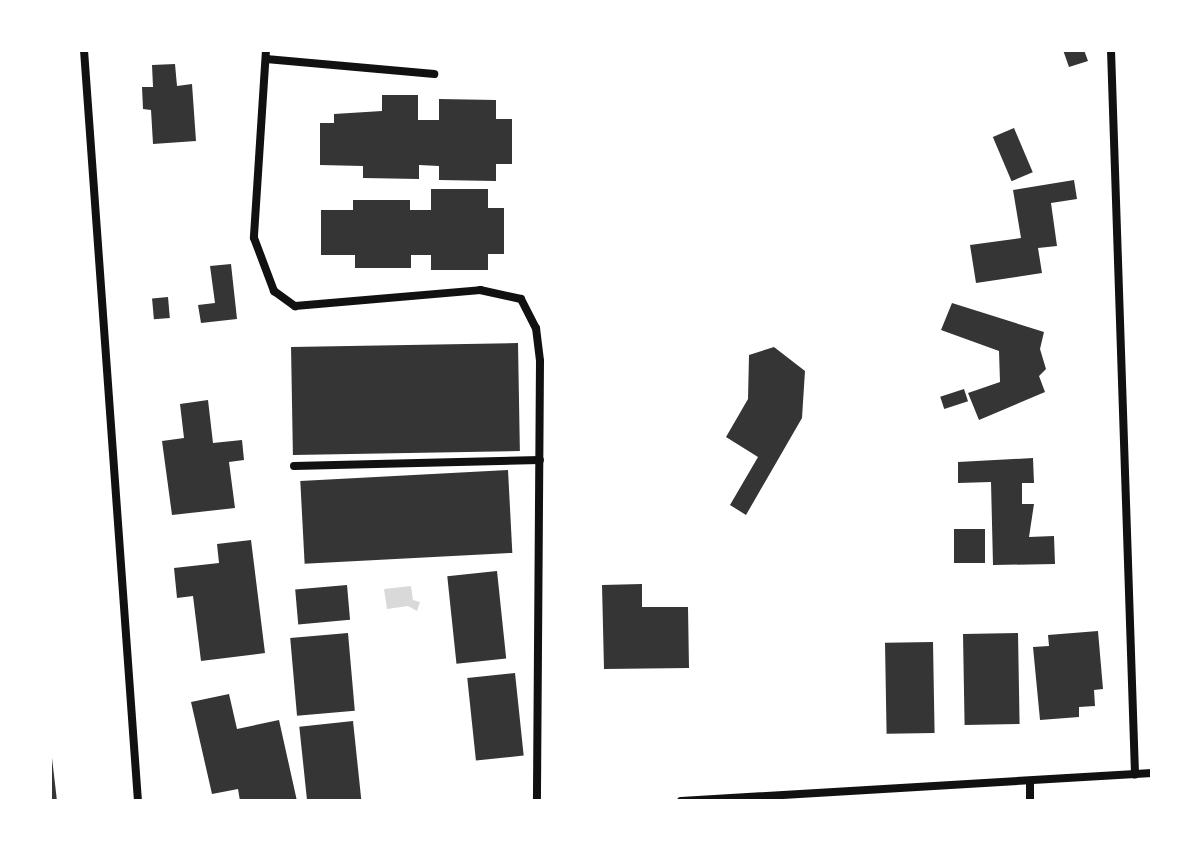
<!DOCTYPE html>
<html>
<head>
<meta charset="utf-8">
<style>
  body { margin:0 }
  #map { position:relative; width:1202px; height:851px; overflow:hidden; background:#fff; font-family:Quicksand,sans-serif }
  div>[style] { position:absolute }
  [style*='--x'] { left:calc(var(--x)*1px); top:calc(var(--y)*1px); width:calc(var(--w)*1px); rotate:calc(var(--a)*1deg) }
  .water>* { inset:0; background:#d9d9d9 }
  .building>* { inset:0; background:#353535; transform-origin:0 0 }
  .minor>* { height:8px; margin:-4px; padding:0 4px; transform-origin:4px; border-radius:4px; background:#111 }
  span { translate:-50% -50%; white-space:nowrap; text-align:center; line-height:1.15; -webkit-text-stroke:8px #fff; paint-order:stroke }
  .frame { position:absolute; inset:0; border:52px solid #fff; pointer-events:none }
</style>
</head>
<body>
<div id="map">
  <div class="water">
    <i style="clip-path:polygon(411px 586px,413px 600px,420px 602px,417px 611px,408px 606px,387px 609px,384px 589px)"></i>
  </div>
  <div class="building">
    <i style="clip-path:polygon(1063px 50px,1084px 50px,1088px 61px,1069px 67px)"></i>
    <i style="clip-path:polygon(175px 64px,177px 86px,192px 84px,196px 141px,153px 144px,151px 110px,143px 109px,142px 87px,153px 87px,152px 65px)"></i>
    <i style="clip-path:polygon(382px 95px,418px 95px,418px 120px,439px 120px,439px 99px,496px 100px,496px 119px,512px 119px,512px 164px,496px 164px,496px 181px,439px 180px,439px 166px,419px 165px,419px 179px,363px 178px,363px 166px,320px 165px,320px 123px,334px 123px,334px 114px,382px 111px)"></i>
    <i style="left:1014px;top:128px;width:48px;height:23px;rotate:67deg"></i>
    <i style="clip-path:polygon(1074px 180px,1077px 199px,1051px 203px,1057px 246px,1038px 248px,1042px 273px,976px 283px,970px 245px,1021px 238px,1013px 190px)"></i>
    <i style="clip-path:polygon(431px 189px,488px 189px,488px 208px,504px 208px,504px 254px,488px 254px,488px 270px,431px 270px,431px 255px,411px 255px,411px 268px,355px 268px,355px 255px,321px 255px,321px 210px,353px 210px,353px 200px,410px 200px,410px 210px,431px 210px)"></i>
    <i style="clip-path:polygon(231px 264px,237px 319px,201px 323px,198px 305px,215px 303px,210px 266px)"></i>
    <i style="left:168px;top:297px;width:21px;height:16px;rotate:85deg"></i>
    <i style="clip-path:polygon(952px 303px,1044px 332px,1040px 349px,1046px 369px,1039px 376px,1045px 392px,979px 420px,968px 393px,1000px 382px,999px 351px,941px 330px)"></i>
    <i style="left:518px;top:343px;width:108px;height:227px;rotate:89deg"></i>
    <i style="clip-path:polygon(774px 347px,805px 371px,802px 418px,746px 515px,730px 505px,758px 457px,726px 437px,748px 399px,749px 355px)"></i>
    <i style="left:964px;top:389px;width:13px;height:25px;rotate:72deg"></i>
    <i style="clip-path:polygon(208px 400px,213px 443px,242px 440px,244px 460px,229px 462px,235px 508px,172px 515px,162px 441px,184px 438px,180px 404px)"></i>
    <i style="clip-path:polygon(1033px 458px,1034px 483px,1022px 483px,1022px 504px,1034px 504px,1029px 537px,1054px 536px,1055px 564px,993px 565px,991px 482px,958px 483px,958px 462px)"></i>
    <i style="left:508px;top:470px;width:83px;height:208px;rotate:87deg"></i>
    <i style="left:954px;top:529px;width:31px;height:34px"></i>
    <i style="clip-path:polygon(251px 540px,265px 653px,201px 661px,193px 596px,177px 598px,174px 568px,219px 563px,217px 544px)"></i>
    <i style="left:497px;top:571px;width:88px;height:50px;rotate:84deg"></i>
    <i style="clip-path:polygon(642px 584px,642px 607px,688px 607px,689px 668px,604px 669px,602px 585px)"></i>
    <i style="left:347px;top:585px;width:35px;height:52px;rotate:85deg"></i>
    <i style="clip-path:polygon(1098px 631px,1103px 689px,1094px 690px,1095px 706px,1079px 707px,1079px 717px,1040px 720px,1033px 647px,1049px 646px,1048px 635px)"></i>
    <i style="left:348px;top:633px;width:78px;height:58px;rotate:85deg"></i>
    <i style="left:1018px;top:633px;width:91px;height:55px;rotate:89deg"></i>
    <i style="left:933px;top:642px;width:91px;height:48px;rotate:89deg"></i>
    <i style="left:515px;top:673px;width:83px;height:48px;rotate:84deg"></i>
    <i style="clip-path:polygon(229px 694px,237px 729px,279px 720px,297px 801px,240px 801px,238px 789px,212px 794px,191px 702px)"></i>
    <i style="left:353px;top:721px;width:80px;height:54px;rotate:84deg"></i>
    <i style="clip-path:polygon(50px 758px,52px 758px,57px 801px,50px 801px)"></i>
  </div>
  <div class="minor">
    <i style="--x:84;--y:50;--w:753;--a:85.89"></i>
    <i style="--x:266;--y:50;--w:188;--a:93.7"></i>
    <i style="--x:254;--y:238;--w:57;--a:69.3"></i>
    <i style="--x:274;--y:291;--w:26;--a:36"></i>
    <i style="--x:295;--y:306;--w:186;--a:-4.9"></i>
    <i style="--x:480;--y:290;--w:42;--a:12.4"></i>
    <i style="--x:521;--y:299;--w:33;--a:63"></i>
    <i style="--x:536;--y:328;--w:33;--a:83"></i>
    <i style="--x:540;--y:361;--w:440;--a:90.4"></i>
    <i style="--x:1111;--y:50;--w:725;--a:88.1"></i>
    <i style="--x:266;--y:59;--w:169;--a:5.1"></i>
    <i style="--x:294;--y:466;--w:246;--a:-1.4"></i>
    <i style="--x:681;--y:801;--w:472;--a:-3.4"></i>
    <i style="--x:1030;--y:801;--w:17;--a:-90"></i>
  </div>
  <div class="frame"></div>
</div>
</body>
</html>
